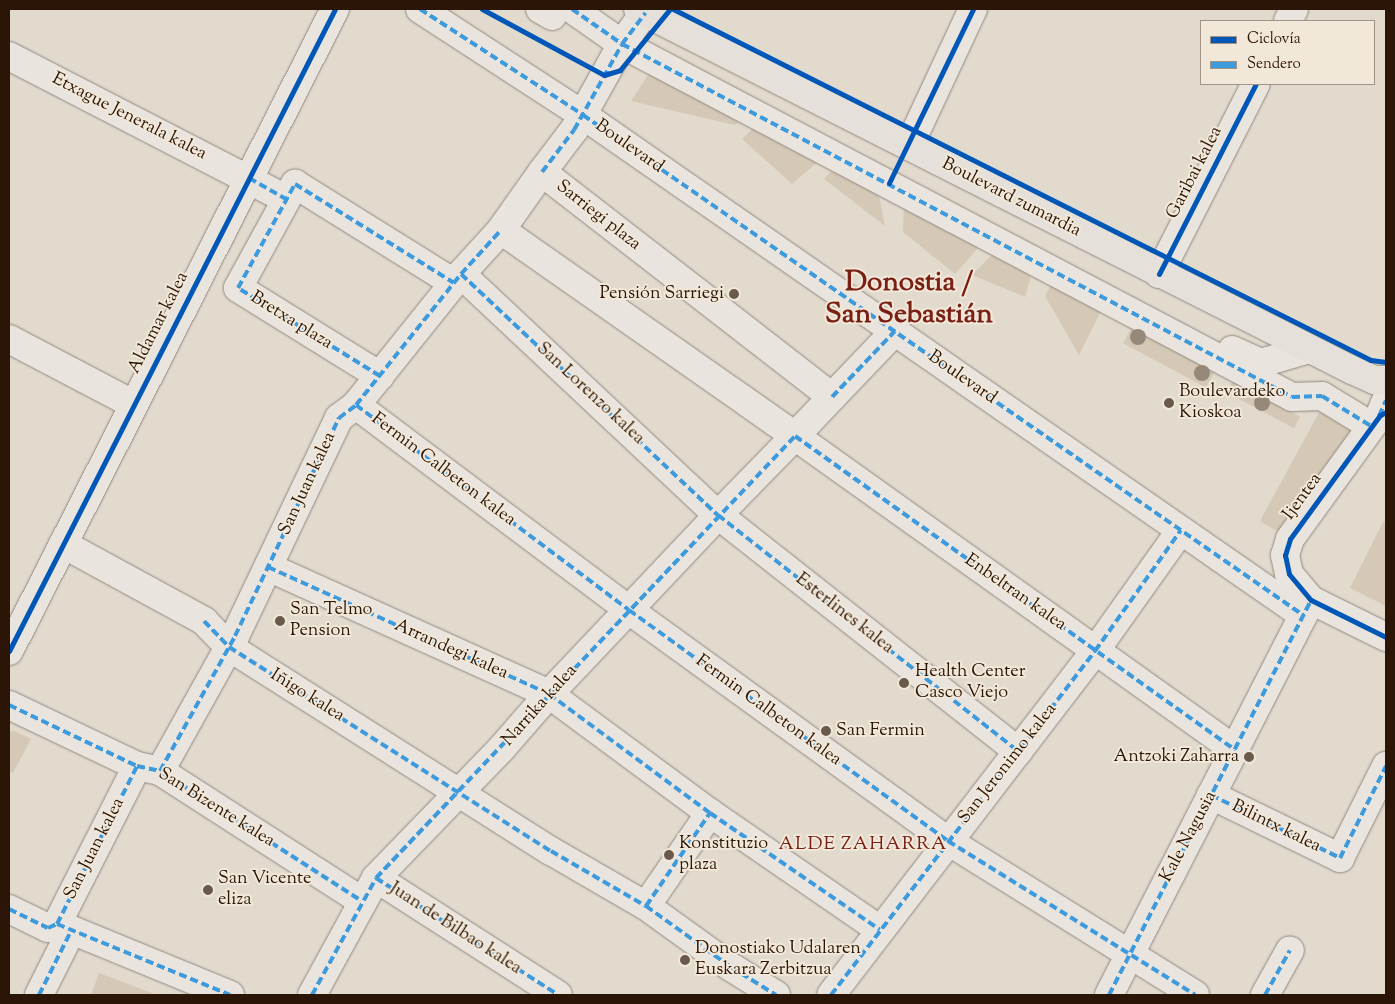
<!DOCTYPE html>
<html>
<head>
<meta charset="utf-8">
<style>
  body { margin:0 }
  #map { position:relative; width:1395px; height:1004px; overflow:hidden; background:#e2dacd; font-family:"Sorts Mill Goudy",serif }
  div>[style] { position:absolute }
  [style*='--x'] { left:calc(var(--x)*1px); top:calc(var(--y)*1px); width:calc(var(--w)*1px); rotate:calc(var(--a)*1deg) }
  .green>* { inset:0; background:#d5c8b6; transform-origin:0 0 }
  .roads { filter:drop-shadow(0 0 1px #918981) drop-shadow(0 0 1px #918981) }
  .minor>* { height:28px; margin:-14px; padding:0 14px; transform-origin:14px; border-radius:14px; background:#e9e4de }
  .major>* { height:28px; margin:-14px; padding:0 14px; transform-origin:14px; border-radius:14px; background:#e5e0d9 }
  .quiet>* { height:4px; margin-top:-2px; transform-origin:0; background:repeating-linear-gradient(90deg,#3d9add 0 8px,transparent 0 12px) }
  .cycleway>* { height:5px; margin:-2.5px; padding:0 2.5px; transform-origin:2.5px; border-radius:2.5px; background:#0057b8 }
  .trees>* { width:16px; height:16px; margin:-8px; border-radius:50%; background:#97897a }
  .dots>* { width:14px; height:14px; translate:-50% -50%; box-sizing:border-box; border:2px solid #f2e8d9; border-radius:50% }
  span { translate:-50% -50%; white-space:nowrap; text-align:center; line-height:1.15; -webkit-text-stroke:4px #f2e8d9; paint-order:stroke }
  .street-label { font-size:18px; color:#2a1507 }
  .poi-label { font-size:18px; color:#2a1507 }
  .right { translate:-100% -50%; text-align:right }
  .left { translate:0 -50%; text-align:left }
  .neighbourhood-label { font-size:19px; color:#7a1f14; letter-spacing:1px }
  .town-label { font-size:28px; color:#7a1f14; font-weight:700 }
  .frame { position:absolute; inset:0; border:10px solid #2a1507; pointer-events:none }
  .legend { position:absolute; left:1200px; top:20px; width:175px; height:65px; box-sizing:border-box; background:#f2e8d9; border:1px solid #a29485; margin:0; padding:6px 9px; list-style:none; font-size:15px; color:#2a1507 }
  .legend li { display:flex; align-items:center; gap:10px; height:25px }
  .legend b { width:25px; border:1px solid #a29485 }
</style>
</head>
<body>
<div id="map">
  <div class="green">
    <i style="clip-path:polygon(652px 69px,748px 115px,735px 125px,631px 101px)"></i>
    <i style="clip-path:polygon(761px 121px,827px 154px,792px 184px,742px 139px)"></i>
    <i style="clip-path:polygon(841px 161px,876px 181px,885px 226px,824px 179px)"></i>
    <i style="clip-path:polygon(904px 197px,985px 240px,955px 274px,903px 232px)"></i>
    <i style="clip-path:polygon(999px 248px,1034px 265px,1025px 297px,972px 275px)"></i>
    <i style="clip-path:polygon(1054px 279px,1104px 305px,1079px 355px,1045px 296px)"></i>
    <i style="left:1134px;top:323px;width:94px;height:23px;rotate:28deg"></i>
    <i style="left:1233px;top:381px;width:76px;height:13px;rotate:28deg"></i>
    <i style="clip-path:polygon(1322px 407px,1359px 427px,1280px 533px,1260px 521px)"></i>
    <i style="clip-path:polygon(1383px 522px,1386px 524px,1386px 606px,1350px 588px)"></i>
    <i style="clip-path:polygon(14px 731px,31px 739px,13px 773px,9px 771px,9px 732px)"></i>
    <i style="clip-path:polygon(99px 973px,152px 993px,151px 995px,91px 995px)"></i>
  </div>
  <div class="roads">
    <div class="minor">
      <i style="--x:420;--y:9;--w:194;--a:33"></i>
      <i style="--x:583;--y:115;--w:877;--a:34.78"></i>
      <i style="--x:540;--y:9;--w:14;--a:30"></i>
      <i style="--x:572;--y:9;--w:61;--a:35"></i>
      <i style="--x:622;--y:44;--w:757;--a:27.78"></i>
      <i style="--x:1292;--y:397;--w:30;--a:-2"></i>
      <i style="--x:1322;--y:396;--w:57;--a:31.5"></i>
      <i style="--x:1288;--y:21;--w:13;--a:-63"></i>
      <i style="--x:9;--y:56;--w:312;--a:27.3"></i>
      <i style="--x:916;--y:131;--w:135;--a:-65"></i>
      <i style="--x:542;--y:172;--w:53;--a:-52.7"></i>
      <i style="--x:574;--y:130;--w:98;--a:-60.8"></i>
      <i style="--x:622;--y:44;--w:43;--a:-54.5"></i>
      <i style="--x:461;--y:274;--w:352;--a:43.2"></i>
      <i style="--x:718;--y:515;--w:382;--a:38.2"></i>
      <i style="--x:1159;--y:274;--w:213;--a:-63"></i>
      <i style="--x:9;--y:339;--w:140;--a:27.7"></i>
      <i style="--x:1232;--y:350;--w:32;--a:24"></i>
      <i style="--x:1261;--y:363;--w:50;--a:-16.3"></i>
      <i style="--x:380;--y:376;--w:167;--a:-148.2"></i>
      <i style="--x:238;--y:288;--w:119;--a:-61.3"></i>
      <i style="--x:295;--y:184;--w:187;--a:31.9"></i>
      <i style="--x:832;--y:397;--w:91;--a:-46.3"></i>
      <i style="--x:1386;--y:400;--w:16;--a:112"></i>
      <i style="--x:1380;--y:415;--w:153;--a:126"></i>
      <i style="--x:1290;--y:539;--w:17;--a:107"></i>
      <i style="--x:1285;--y:555;--w:19;--a:78"></i>
      <i style="--x:1289;--y:574;--w:34;--a:50"></i>
      <i style="--x:1311;--y:600;--w:84;--a:26.3"></i>
      <i style="--x:356;--y:405;--w:341;--a:36.9"></i>
      <i style="--x:629;--y:610;--w:394;--a:35.9"></i>
      <i style="--x:948;--y:841;--w:291;--a:31.9"></i>
      <i style="--x:63;--y:544;--w:161;--a:28.6"></i>
      <i style="--x:204;--y:621;--w:36;--a:46"></i>
      <i style="--x:229;--y:647;--w:381;--a:32.4"></i>
      <i style="--x:551;--y:851;--w:110;--a:30.1"></i>
      <i style="--x:646;--y:906;--w:105;--a:35.7"></i>
      <i style="--x:731;--y:967;--w:53;--a:31.9"></i>
      <i style="--x:268;--y:567;--w:308;--a:24.3"></i>
      <i style="--x:549;--y:694;--w:200;--a:36.5"></i>
      <i style="--x:710;--y:813;--w:206;--a:34.5"></i>
      <i style="--x:9;--y:651;--w:720;--a:-63.08"></i>
      <i style="--x:9;--y:705;--w:142;--a:25.5"></i>
      <i style="--x:137;--y:766;--w:24;--a:12"></i>
      <i style="--x:160;--y:771;--w:240;--a:32.8"></i>
      <i style="--x:160;--y:771;--w:154;--a:-60.9"></i>
      <i style="--x:235;--y:636;--w:242;--a:-64.5"></i>
      <i style="--x:339;--y:418;--w:21;--a:-37"></i>
      <i style="--x:356;--y:405;--w:168;--a:-51.3"></i>
      <i style="--x:461;--y:274;--w:59;--a:-47.7"></i>
      <i style="--x:1211;--y:795;--w:144;--a:26"></i>
      <i style="--x:1340;--y:858;--w:103;--a:-63.4"></i>
      <i style="--x:376;--y:878;--w:216;--a:32.7"></i>
      <i style="--x:646;--y:906;--w:113;--a:-55.5"></i>
      <i style="--x:9;--y:909;--w:43;--a:26"></i>
      <i style="--x:48;--y:928;--w:10;--a:-24"></i>
      <i style="--x:57;--y:924;--w:177;--a:-63.1"></i>
      <i style="--x:57;--y:924;--w:187;--a:22.3"></i>
      <i style="--x:39;--y:995;--w:72;--a:-63.4"></i>
      <i style="--x:312;--y:995;--w:133;--a:-61.3"></i>
      <i style="--x:376;--y:878;--w:180;--a:-45.9"></i>
      <i style="--x:501;--y:749;--w:73;--a:-48.9"></i>
      <i style="--x:549;--y:694;--w:246;--a:-46.6"></i>
      <i style="--x:718;--y:515;--w:110;--a:-45.7"></i>
      <i style="--x:795;--y:436;--w:54;--a:-46.5"></i>
      <i style="--x:832;--y:397;--w:367;--a:-142.2"></i>
      <i style="--x:542;--y:172;--w:71;--a:125.3"></i>
      <i style="--x:501;--y:230;--w:359;--a:35"></i>
      <i style="--x:795;--y:436;--w:541;--a:35.51"></i>
      <i style="--x:831;--y:995;--w:434;--a:-52.5"></i>
      <i style="--x:1095;--y:651;--w:148;--a:-54.6"></i>
      <i style="--x:1109;--y:995;--w:444;--a:-62.9"></i>
      <i style="--x:1265;--y:995;--w:51;--a:-60.9"></i>
    </div>
    <div class="major">
      <i style="--x:638;--y:9;--w:800;--a:26.82"></i>
      <i style="--x:1352;--y:370;--w:24;--a:24"></i>
      <i style="--x:1374;--y:380;--w:12;--a:0"></i>
    </div>
  </div>
  <div class="quiet">
    <i style="--x:420;--y:9;--w:194;--a:33"></i>
    <i style="--x:583;--y:115;--w:877;--a:34.78"></i>
    <i style="--x:572;--y:9;--w:61;--a:35"></i>
    <i style="--x:622;--y:44;--w:757;--a:27.78"></i>
    <i style="--x:1292;--y:397;--w:30;--a:-2"></i>
    <i style="--x:1322;--y:396;--w:57;--a:31.5"></i>
    <i style="--x:542;--y:172;--w:53;--a:-52.7"></i>
    <i style="--x:574;--y:130;--w:98;--a:-60.8"></i>
    <i style="--x:622;--y:44;--w:39;--a:-53"></i>
    <i style="--x:249;--y:178;--w:43;--a:29.6"></i>
    <i style="--x:461;--y:274;--w:352;--a:43.2"></i>
    <i style="--x:718;--y:515;--w:382;--a:38.2"></i>
    <i style="--x:380;--y:376;--w:167;--a:-148.2"></i>
    <i style="--x:238;--y:288;--w:119;--a:-61.3"></i>
    <i style="--x:295;--y:184;--w:187;--a:31.9"></i>
    <i style="--x:832;--y:397;--w:91;--a:-46.3"></i>
    <i style="--x:356;--y:405;--w:341;--a:36.9"></i>
    <i style="--x:629;--y:610;--w:394;--a:35.9"></i>
    <i style="--x:948;--y:841;--w:291;--a:31.9"></i>
    <i style="--x:1379;--y:416;--w:17;--a:-66"></i>
    <i style="--x:268;--y:567;--w:308;--a:24.3"></i>
    <i style="--x:549;--y:694;--w:200;--a:36.5"></i>
    <i style="--x:710;--y:813;--w:206;--a:34.5"></i>
    <i style="--x:204;--y:621;--w:36;--a:46"></i>
    <i style="--x:229;--y:647;--w:381;--a:32.4"></i>
    <i style="--x:551;--y:851;--w:110;--a:30.1"></i>
    <i style="--x:646;--y:906;--w:105;--a:35.7"></i>
    <i style="--x:731;--y:967;--w:53;--a:31.9"></i>
    <i style="--x:9;--y:705;--w:142;--a:25.5"></i>
    <i style="--x:137;--y:766;--w:24;--a:12"></i>
    <i style="--x:160;--y:771;--w:240;--a:32.8"></i>
    <i style="--x:160;--y:771;--w:154;--a:-60.9"></i>
    <i style="--x:235;--y:636;--w:242;--a:-64.5"></i>
    <i style="--x:339;--y:418;--w:21;--a:-37"></i>
    <i style="--x:356;--y:405;--w:168;--a:-51.3"></i>
    <i style="--x:461;--y:274;--w:59;--a:-47.7"></i>
    <i style="--x:1211;--y:795;--w:144;--a:26"></i>
    <i style="--x:1340;--y:858;--w:103;--a:-63.4"></i>
    <i style="--x:376;--y:878;--w:216;--a:32.7"></i>
    <i style="--x:646;--y:906;--w:113;--a:-55.5"></i>
    <i style="--x:9;--y:909;--w:43;--a:26"></i>
    <i style="--x:48;--y:928;--w:10;--a:-24"></i>
    <i style="--x:57;--y:924;--w:177;--a:-63.1"></i>
    <i style="--x:57;--y:924;--w:187;--a:22.3"></i>
    <i style="--x:39;--y:995;--w:72;--a:-63.4"></i>
    <i style="--x:312;--y:995;--w:133;--a:-61.3"></i>
    <i style="--x:376;--y:878;--w:609;--a:-46.53"></i>
    <i style="--x:795;--y:436;--w:541;--a:35.51"></i>
    <i style="--x:831;--y:995;--w:434;--a:-52.5"></i>
    <i style="--x:1095;--y:651;--w:148;--a:-54.6"></i>
    <i style="--x:1109;--y:995;--w:444;--a:-62.9"></i>
    <i style="--x:1265;--y:995;--w:51;--a:-60.9"></i>
  </div>
  <div class="cycleway">
    <i style="--x:482;--y:9;--w:139;--a:28.4"></i>
    <i style="--x:604;--y:75;--w:17;--a:-17"></i>
    <i style="--x:620;--y:70;--w:79;--a:-50.7"></i>
    <i style="--x:673;--y:9;--w:781;--a:26.7"></i>
    <i style="--x:1371;--y:360;--w:15;--a:8"></i>
    <i style="--x:889;--y:183;--w:193;--a:-64.2"></i>
    <i style="--x:1159;--y:274;--w:213;--a:-63"></i>
    <i style="--x:1386;--y:412;--w:7;--a:153"></i>
    <i style="--x:1380;--y:415;--w:153;--a:126"></i>
    <i style="--x:1290;--y:539;--w:17;--a:107"></i>
    <i style="--x:1285;--y:555;--w:19;--a:78"></i>
    <i style="--x:1289;--y:574;--w:34;--a:50"></i>
    <i style="--x:1311;--y:600;--w:84;--a:26.3"></i>
    <i style="--x:9;--y:651;--w:720;--a:-63.08"></i>
  </div>
  <div class="trees">
    <i style="left:1138px;top:337px"></i>
    <i style="left:1202px;top:373px"></i>
    <i style="left:1262px;top:403px"></i>
  </div>
  <div class="dots">
    <i style="left:734px;top:294px;background:#6a5a4c"></i>
    <i style="left:1169px;top:403px;background:#6a5a4c"></i>
    <i style="left:280px;top:621px;background:#6a5a4c"></i>
    <i style="left:904px;top:683px;background:#6a5a4c"></i>
    <i style="left:826px;top:731px;background:#6a5a4c"></i>
    <i style="left:1249px;top:757px;background:#6a5a4c"></i>
    <i style="left:669px;top:855px;background:#6a5a4c"></i>
    <i style="left:208px;top:890px;background:#6a5a4c"></i>
    <i style="left:685px;top:960px;background:#6a5a4c"></i>
  </div>
  <div class="street-label">
    <span style="left:129px;top:117px;rotate:27deg">Etxague Jenerala kalea</span>
    <span style="left:629px;top:147px;rotate:35deg">Boulevard</span>
    <span style="left:1195px;top:173px;rotate:-63deg">Garibai kalea</span>
    <span style="left:1011px;top:198px;rotate:27deg">Boulevard zumardia</span>
    <span style="left:598px;top:216px;rotate:38deg">Sarriegi plaza</span>
    <span style="left:291px;top:321px;rotate:32deg">Bretxa plaza</span>
    <span style="left:159px;top:323px;rotate:-63deg">Aldamar kalea</span>
    <span style="left:962px;top:378px;rotate:35deg">Boulevard</span>
    <span style="left:590px;top:394px;rotate:43deg">San Lorenzo kalea</span>
    <span style="left:443px;top:470px;rotate:37deg">Fermin Calbeton kalea</span>
    <span style="left:308px;top:484px;rotate:-65deg">San Juan kalea</span>
    <span style="left:1303px;top:497px;rotate:-54deg">Ijentea</span>
    <span style="left:1015px;top:593px;rotate:35deg">Enbeltran kalea</span>
    <span style="left:844px;top:614px;rotate:38deg">Esterlines kalea</span>
    <span style="left:451px;top:650px;rotate:24deg">Arrandegi kalea</span>
    <span style="left:307px;top:696px;rotate:32deg">Iñigo kalea</span>
    <span style="left:540px;top:706px;rotate:-48deg">Narrika kalea</span>
    <span style="left:768px;top:711px;rotate:36deg">Fermin Calbeton kalea</span>
    <span style="left:1008px;top:764px;rotate:-52deg">San Jeronimo kalea</span>
    <span style="left:216px;top:808px;rotate:32deg">San Bizente kalea</span>
    <span style="left:1276px;top:827px;rotate:26deg">Bilintx kalea</span>
    <span style="left:1189px;top:837px;rotate:-62deg">Kale Nagusia</span>
    <span style="left:95px;top:849px;rotate:-63deg">San Juan kalea</span>
    <span style="left:455px;top:929px;rotate:33deg">Juan de Bilbao kalea</span>
  </div>
  <div class="poi-label">
    <span class="right" style="left:724px;top:294px">Pensión Sarriegi</span>
    <span class="left" style="left:1179px;top:403px">Boulevardeko<br>Kioskoa</span>
    <span class="left" style="left:290px;top:621px">San Telmo<br>Pension</span>
    <span class="left" style="left:915px;top:683px">Health Center<br>Casco Viejo</span>
    <span class="left" style="left:836px;top:731px">San Fermin</span>
    <span class="right" style="left:1239px;top:757px">Antzoki Zaharra</span>
    <span class="left" style="left:679px;top:855px">Konstituzio<br>plaza</span>
    <span class="left" style="left:218px;top:890px">San Vicente<br>eliza</span>
    <span class="left" style="left:695px;top:960px">Donostiako Udalaren<br>Euskara Zerbitzua</span>
  </div>
  <div class="neighbourhood-label">
    <span style="left:863px;top:845px">ALDE ZAHARRA</span>
  </div>
  <div class="town-label">
    <span style="left:909px;top:299px">Donostia /<br>San Sebastián</span>
  </div>
  <div class="frame"></div>
  <ul class="legend">
  <li><b style="height:6px;background:#0057b8"></b>Ciclovía</li>
  <li><b style="height:6px;background:#3d9add"></b>Sendero</li>
  </ul>
</div>
</body>
</html>
